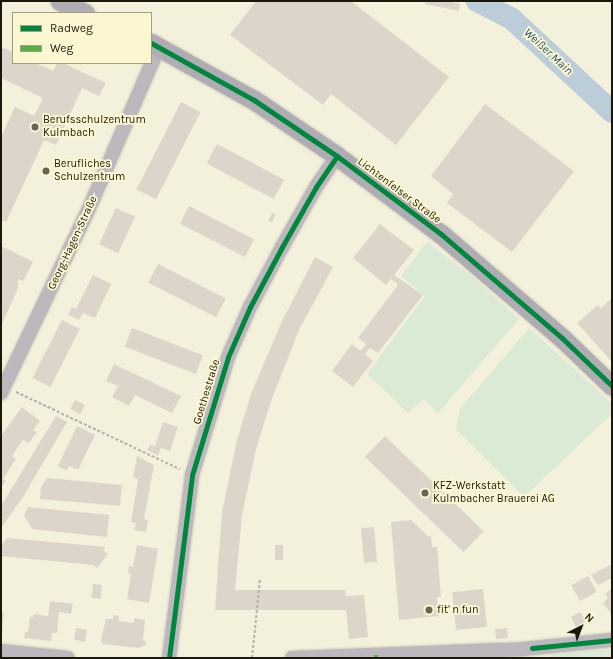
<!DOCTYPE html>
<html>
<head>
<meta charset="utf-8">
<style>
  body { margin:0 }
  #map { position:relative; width:613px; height:659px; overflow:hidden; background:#f3f0db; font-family:Karla,sans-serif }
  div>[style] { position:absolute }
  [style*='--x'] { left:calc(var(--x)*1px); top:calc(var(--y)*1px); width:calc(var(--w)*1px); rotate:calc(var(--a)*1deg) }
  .green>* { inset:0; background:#dbead4 }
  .river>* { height:22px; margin:-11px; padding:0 11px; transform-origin:11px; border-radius:11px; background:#bacdd9 }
  .building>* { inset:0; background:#ded5ca; transform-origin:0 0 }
  .path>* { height:2px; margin-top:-1px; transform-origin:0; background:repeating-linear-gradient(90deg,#b5b2b1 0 3px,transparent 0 5px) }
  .roads { filter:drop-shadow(0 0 1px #cfccbb) drop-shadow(0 0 1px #cfccbb) }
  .street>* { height:14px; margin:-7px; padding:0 7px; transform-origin:7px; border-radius:7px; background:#bcb8be }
  .secondary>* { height:19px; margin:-9.5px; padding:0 9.5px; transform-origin:9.5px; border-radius:9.5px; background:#b0acb4 }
  .quiet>* { height:4px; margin-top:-2px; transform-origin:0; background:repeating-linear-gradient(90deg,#55b144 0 8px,transparent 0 12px) }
  .cycleway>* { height:5px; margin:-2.5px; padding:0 2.5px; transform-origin:2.5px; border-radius:2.5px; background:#00873e }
  .dots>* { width:11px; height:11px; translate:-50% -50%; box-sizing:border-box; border:2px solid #fdf7d1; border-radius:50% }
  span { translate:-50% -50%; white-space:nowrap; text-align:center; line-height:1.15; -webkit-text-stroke:3.5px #fdf7d1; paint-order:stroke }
  .poi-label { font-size:11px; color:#1b180b }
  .left { translate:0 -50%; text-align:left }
  .street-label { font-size:11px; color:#1b180b }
  .water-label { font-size:12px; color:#1d4b6e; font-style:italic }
  .frame { position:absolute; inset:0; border:2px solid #1b180b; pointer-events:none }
  .legend { position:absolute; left:12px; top:12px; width:140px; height:52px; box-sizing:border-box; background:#fdf7d1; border:1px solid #a39e82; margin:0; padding:5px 7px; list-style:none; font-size:12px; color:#1b180b }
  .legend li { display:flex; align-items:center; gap:8px; height:20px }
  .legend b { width:20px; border:1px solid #a39e82 }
  .north { position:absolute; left:561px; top:607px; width:40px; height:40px; -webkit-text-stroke:3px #fdf7d1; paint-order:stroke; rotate:42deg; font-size:11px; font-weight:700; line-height:16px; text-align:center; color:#1b180b }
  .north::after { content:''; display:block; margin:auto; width:14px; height:18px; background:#1b180b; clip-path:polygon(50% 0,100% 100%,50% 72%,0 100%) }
</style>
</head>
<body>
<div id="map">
  <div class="green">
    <i style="clip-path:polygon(427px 242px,472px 276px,519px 319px,438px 413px,424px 399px,408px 413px,367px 374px,425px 296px,401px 276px)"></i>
    <i style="clip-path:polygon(529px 328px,612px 403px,612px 414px,526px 495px,520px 493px,456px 429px,460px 409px)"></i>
    <i style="clip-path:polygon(612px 649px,612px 658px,549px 658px,552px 654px)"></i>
  </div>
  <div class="river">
    <i style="--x:477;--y:1;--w:39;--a:27"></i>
    <i style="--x:512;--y:19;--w:137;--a:42.9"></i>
  </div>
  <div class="building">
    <i style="clip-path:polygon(256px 1px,351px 1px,449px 77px,396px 145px,331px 94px,323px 105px,230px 35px)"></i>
    <i style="clip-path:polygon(426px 1px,448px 1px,460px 4px,459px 11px,425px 4px)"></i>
    <i style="clip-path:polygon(1px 47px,13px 52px,13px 63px,36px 63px,53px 71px,57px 63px,63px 63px,106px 83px,99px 96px,82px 88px,56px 145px,44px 140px,6px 222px,1px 219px,1px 137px,15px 107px,34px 116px,43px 98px,1px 78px)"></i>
    <i style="left:181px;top:102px;width:22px;height:98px;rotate:27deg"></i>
    <i style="clip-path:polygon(485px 104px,574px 171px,512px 252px,447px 203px,453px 194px,431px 176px)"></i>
    <i style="left:217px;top:144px;width:76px;height:22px;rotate:28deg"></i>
    <i style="left:189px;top:206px;width:73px;height:20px;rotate:27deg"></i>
    <i style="left:116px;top:208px;width:21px;height:40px;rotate:25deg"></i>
    <i style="left:272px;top:213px;width:4px;height:8px;rotate:27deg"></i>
    <i style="clip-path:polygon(380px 224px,414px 250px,394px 275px,423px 295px,378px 353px,370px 348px,365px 354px,373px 361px,353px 387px,332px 371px,352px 344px,361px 351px,366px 344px,358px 338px,398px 285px,391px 279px,386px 285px,353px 258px)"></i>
    <i style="clip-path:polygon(1px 246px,33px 262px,23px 281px,18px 279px,18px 288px,1px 326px)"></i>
    <i style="clip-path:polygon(315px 257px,333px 267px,299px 330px,271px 401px,256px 449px,242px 515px,235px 590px,345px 590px,346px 596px,364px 595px,368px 637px,349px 639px,346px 610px,215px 610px,222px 512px,237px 440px,251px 394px,282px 321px)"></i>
    <i style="left:158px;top:264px;width:76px;height:21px;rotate:27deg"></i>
    <i style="clip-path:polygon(93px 275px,111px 284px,95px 318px,83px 313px,79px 320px,68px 315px,72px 307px,76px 309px)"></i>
    <i style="clip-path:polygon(612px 298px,612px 362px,577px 323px,598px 305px,601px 308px)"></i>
    <i style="left:62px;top:320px;width:20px;height:65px;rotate:27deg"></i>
    <i style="left:132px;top:328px;width:76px;height:20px;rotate:21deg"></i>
    <i style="clip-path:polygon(114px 364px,181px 396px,172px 413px,135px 395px,129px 406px,112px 397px,118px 386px,106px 381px)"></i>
    <i style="left:75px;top:400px;width:11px;height:10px;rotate:27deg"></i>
    <i style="clip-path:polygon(22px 407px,40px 421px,33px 430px,37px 432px,29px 443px,23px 440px,12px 456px,16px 459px,3px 479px,6px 481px,1px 488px,1px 436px)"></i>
    <i style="clip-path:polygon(56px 416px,67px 422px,23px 497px,1px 528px,1px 506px)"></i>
    <i style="clip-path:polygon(163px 422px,178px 427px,170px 451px,161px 448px,158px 456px,147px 450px,150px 445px,155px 446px)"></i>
    <i style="clip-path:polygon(77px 426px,95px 435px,78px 470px,69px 466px,67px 471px,58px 466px)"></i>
    <i style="left:385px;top:436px;width:137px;height:29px;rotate:44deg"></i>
    <i style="clip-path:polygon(137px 456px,154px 465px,144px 519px,148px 520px,146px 532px,134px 530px,136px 523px,131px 522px,138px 479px,133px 478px)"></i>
    <i style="clip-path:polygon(47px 478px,122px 485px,120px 506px,40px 499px,41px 487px)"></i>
    <i style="clip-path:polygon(28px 507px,109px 515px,107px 537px,32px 529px,24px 515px)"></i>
    <i style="clip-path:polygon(411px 520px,428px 536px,431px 536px,432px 547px,437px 547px,441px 597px,437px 597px,439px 616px,399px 620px,391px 522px)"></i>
    <i style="left:374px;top:527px;width:35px;height:13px;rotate:85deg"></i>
    <i style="clip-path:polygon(7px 538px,106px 547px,103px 550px,108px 554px,97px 568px,93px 565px,1px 556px,1px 545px)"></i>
    <i style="clip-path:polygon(137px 545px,158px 549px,149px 603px,127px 599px,131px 574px,128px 573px,129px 566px,133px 567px)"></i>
    <i style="left:275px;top:545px;width:8px;height:15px"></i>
    <i style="clip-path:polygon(612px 564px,612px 578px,598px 585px,591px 575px)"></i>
    <i style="left:588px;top:576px;width:18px;height:19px;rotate:61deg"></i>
    <i style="left:93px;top:584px;width:9px;height:14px;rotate:6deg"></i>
    <i style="clip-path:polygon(612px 588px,612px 615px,603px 603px,608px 598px,605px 594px)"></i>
    <i style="left:483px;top:589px;width:38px;height:31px;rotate:84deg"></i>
    <i style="clip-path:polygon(50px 601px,73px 604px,71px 614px,59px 612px,57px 633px,52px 633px,51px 641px,24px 638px,25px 632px,28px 632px,30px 617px,33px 617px,34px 614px,48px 616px)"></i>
    <i style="clip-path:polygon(1px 612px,4px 613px,2px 631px,1px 631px)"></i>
    <i style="clip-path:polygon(580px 612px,586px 621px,576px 627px,571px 617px)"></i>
    <i style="clip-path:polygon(113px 615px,119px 616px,119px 621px,134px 623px,134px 618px,145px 620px,143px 639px,147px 644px,139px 648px,103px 644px,101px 640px,106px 619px,113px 619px)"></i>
    <i style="left:76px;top:628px;width:11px;height:12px;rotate:10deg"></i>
    <i style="left:507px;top:628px;width:10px;height:12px;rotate:84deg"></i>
  </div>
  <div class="path">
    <i style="--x:16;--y:392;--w:181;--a:25.2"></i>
    <i style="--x:252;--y:658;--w:79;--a:-84.2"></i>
  </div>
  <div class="roads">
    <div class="street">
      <i style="--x:1;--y:393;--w:199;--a:-64.5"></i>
      <i style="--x:87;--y:213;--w:181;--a:-66.6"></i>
      <i style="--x:1;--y:651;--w:67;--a:6"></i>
      <i style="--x:169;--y:658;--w:184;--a:-82.8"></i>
      <i style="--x:192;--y:475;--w:123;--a:-73"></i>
      <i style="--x:228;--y:357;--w:55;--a:-66.3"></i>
      <i style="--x:250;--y:307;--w:68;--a:-61.9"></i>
      <i style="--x:282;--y:247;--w:69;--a:-60.5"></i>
      <i style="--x:316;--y:187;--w:37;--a:-56"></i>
      <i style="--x:292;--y:658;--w:231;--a:-2.2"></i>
      <i style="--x:523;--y:649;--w:89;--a:-5.8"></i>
    </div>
    <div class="secondary">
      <i style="--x:60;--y:1;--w:28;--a:26"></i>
      <i style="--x:151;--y:43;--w:118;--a:29"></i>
      <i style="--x:254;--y:100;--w:100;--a:34"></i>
      <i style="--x:337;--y:156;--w:130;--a:36.9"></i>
      <i style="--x:441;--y:234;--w:160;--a:40.7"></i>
      <i style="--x:562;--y:338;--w:69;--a:43.8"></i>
    </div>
  </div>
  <div class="quiet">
    <i style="--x:376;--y:655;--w:3;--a:90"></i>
  </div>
  <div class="cycleway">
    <i style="--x:151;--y:43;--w:118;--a:29"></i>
    <i style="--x:254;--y:100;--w:100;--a:34"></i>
    <i style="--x:337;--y:156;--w:130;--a:36.9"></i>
    <i style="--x:441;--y:234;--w:160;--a:40.7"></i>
    <i style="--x:562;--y:338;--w:69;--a:43.8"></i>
    <i style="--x:532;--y:648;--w:80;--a:-5.7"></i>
    <i style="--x:169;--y:658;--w:184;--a:-82.8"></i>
    <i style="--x:192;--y:475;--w:123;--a:-73"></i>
    <i style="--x:228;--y:357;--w:55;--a:-66.3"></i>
    <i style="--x:250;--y:307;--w:68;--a:-61.9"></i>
    <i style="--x:282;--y:247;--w:69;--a:-60.5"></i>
    <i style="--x:316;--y:187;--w:37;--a:-56"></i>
  </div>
  <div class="dots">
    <i style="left:35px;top:127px;background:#676454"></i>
    <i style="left:46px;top:171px;background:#676454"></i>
    <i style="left:425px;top:493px;background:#676454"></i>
    <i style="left:429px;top:610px;background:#676454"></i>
  </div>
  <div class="poi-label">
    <span class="left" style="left:43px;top:127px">Berufsschulzentrum<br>Kulmbach</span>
    <span class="left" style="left:54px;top:171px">Berufliches<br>Schulzentrum</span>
    <span class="left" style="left:433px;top:493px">KFZ-Werkstatt<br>Kulmbacher Brauerei AG</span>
    <span class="left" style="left:437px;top:610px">fit' n fun</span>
  </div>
  <div class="street-label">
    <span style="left:399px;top:191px;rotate:37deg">Lichtenfelser Straße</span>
    <span style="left:73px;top:243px;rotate:-65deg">Georg-Hagen-Straße</span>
    <span style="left:207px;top:392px;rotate:-73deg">Goethestraße</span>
  </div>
  <div class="water-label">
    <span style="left:548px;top:52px;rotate:43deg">Weißer Main</span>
  </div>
  <div class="frame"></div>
  <ul class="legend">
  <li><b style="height:5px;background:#00873e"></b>Radweg</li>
  <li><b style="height:5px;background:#55b144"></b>Weg</li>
  </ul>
  <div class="north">N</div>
</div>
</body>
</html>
